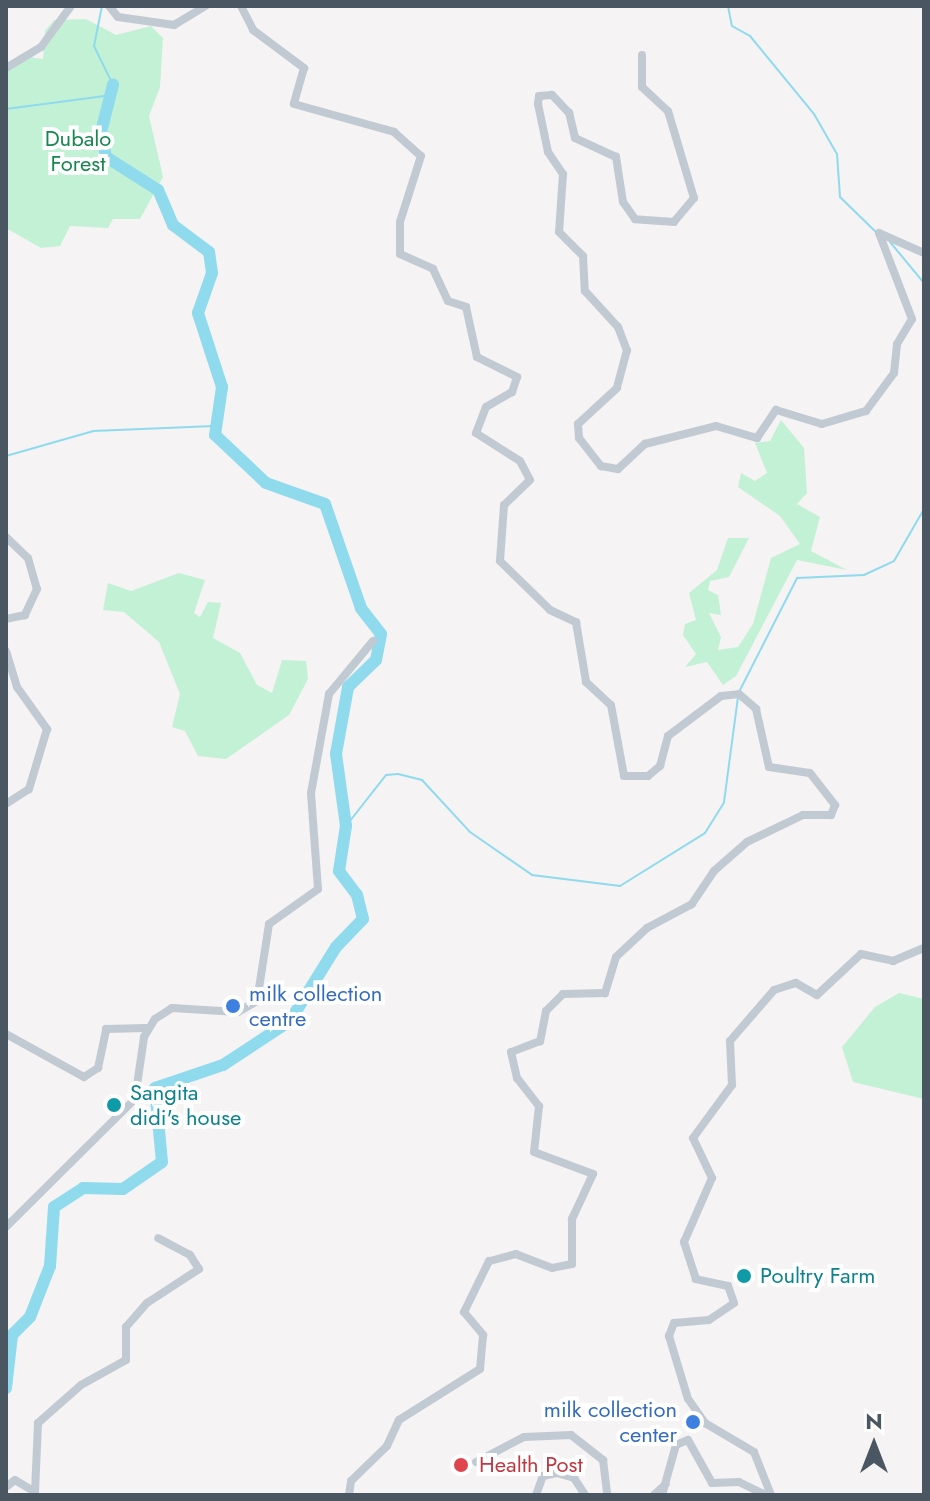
<!DOCTYPE html>
<html>
<head>
<meta charset="utf-8">
<style>
  body { margin:0 }
  #map { position:relative; width:930px; height:1501px; overflow:hidden; background:#f5f3f3; font-family:Jost,sans-serif }
  div>[style] { position:absolute }
  [style*='--x'] { left:calc(var(--x)*1px); top:calc(var(--y)*1px); width:calc(var(--w)*1px); rotate:calc(var(--a)*1deg) }
  .green>* { inset:0; background:#c3f1d5 }
  .stream>* { height:2px; margin:-1px; padding:0 1px; transform-origin:1px; border-radius:1px; background:#90daee }
  .river>* { height:12px; margin:-6px; padding:0 6px; transform-origin:6px; border-radius:6px; background:#90daee }
  .street>* { height:8px; margin:-4px; padding:0 4px; transform-origin:4px; border-radius:4px; background:#c1cad2 }
  .dots>* { width:22px; height:22px; translate:-50% -50%; box-sizing:border-box; border:4px solid #fff; border-radius:50% }
  span { translate:-50% -50%; white-space:nowrap; text-align:center; line-height:1.15; -webkit-text-stroke:8px #fff; paint-order:stroke }
  .park-label { font-size:22px; color:#17864f }
  .shop-label { font-size:22px; color:#366cbe }
  .left { translate:0 -50%; text-align:left }
  .right { translate:-100% -50%; text-align:right }
  .culture-label { font-size:22px; color:#0d838f }
  .health-label { font-size:22px; color:#be3a42 }
  .frame { position:absolute; inset:0; border:8px solid #4a5661; pointer-events:none }
  .north { position:absolute; left:834px; top:1405px; width:80px; height:80px; -webkit-text-stroke:6px #fff; paint-order:stroke; rotate:0deg; font-size:22px; font-weight:700; line-height:32px; text-align:center; color:#4a5661 }
  .north::after { content:''; display:block; margin:auto; width:28px; height:36px; background:#4a5661; clip-path:polygon(50% 0,100% 100%,50% 72%,0 100%) }
</style>
</head>
<body>
<div id="map">
  <div class="green">
    <i style="clip-path:polygon(86px 19px,116px 35px,151px 26px,163px 38px,160px 87px,149px 116px,163px 177px,140px 219px,113px 219px,108px 228px,70px 226px,60px 246px,41px 248px,6px 228px,6px 71px,29px 57px,43px 59px,45px 31px,54px 20px)"></i>
    <i style="clip-path:polygon(781px 420px,804px 448px,807px 493px,797px 504px,820px 517px,811px 551px,847px 570px,797px 560px,736px 676px,723px 685px,707px 662px,685px 667px,696px 654px,683px 635px,685px 624px,696px 620px,689px 593px,717px 570px,728px 538px,749px 538px,729px 577px,710px 581px,708px 590px,718px 595px,721px 615px,709px 613px,721px 637px,718px 650px,738px 647px,753px 624px,771px 558px,800px 544px,780px 516px,738px 487px,741px 473px,755px 481px,767px 473px,755px 443px,770px 441px)"></i>
    <i style="clip-path:polygon(179px 573px,205px 580px,194px 613px,200px 617px,208px 602px,221px 603px,213px 638px,240px 653px,257px 685px,272px 693px,282px 660px,306px 661px,308px 679px,289px 715px,226px 759px,198px 756px,185px 731px,172px 727px,180px 694px,159px 642px,124px 612px,103px 610px,108px 583px,131px 591px)"></i>
    <i style="clip-path:polygon(899px 993px,924px 999px,924px 1099px,853px 1082px,842px 1047px,875px 1007px)"></i>
  </div>
  <div class="stream">
    <i style="--x:102;--y:6;--w:41;--a:101.3"></i>
    <i style="--x:94;--y:46;--w:43;--a:64"></i>
    <i style="--x:728;--y:6;--w:20;--a:79"></i>
    <i style="--x:732;--y:26;--w:21;--a:29"></i>
    <i style="--x:750;--y:36;--w:101;--a:50.6"></i>
    <i style="--x:814;--y:114;--w:46;--a:60.1"></i>
    <i style="--x:837;--y:154;--w:43;--a:86"></i>
    <i style="--x:840;--y:197;--w:49;--a:44.2"></i>
    <i style="--x:6;--y:109;--w:107;--a:-7.5"></i>
    <i style="--x:890;--y:242;--w:53;--a:50.3"></i>
    <i style="--x:6;--y:456;--w:91;--a:-16"></i>
    <i style="--x:93;--y:431;--w:121;--a:-2.4"></i>
    <i style="--x:740;--y:690;--w:126;--a:-63"></i>
    <i style="--x:797;--y:578;--w:67;--a:-2.6"></i>
    <i style="--x:864;--y:575;--w:33;--a:-25"></i>
    <i style="--x:894;--y:561;--w:60;--a:-60"></i>
    <i style="--x:346;--y:826;--w:65;--a:-51.9"></i>
    <i style="--x:386;--y:775;--w:12;--a:-5"></i>
    <i style="--x:398;--y:774;--w:25;--a:14"></i>
    <i style="--x:422;--y:780;--w:71;--a:47.3"></i>
    <i style="--x:470;--y:832;--w:75;--a:34.7"></i>
    <i style="--x:532;--y:875;--w:89;--a:7.1"></i>
    <i style="--x:620;--y:886;--w:100;--a:-31.9"></i>
    <i style="--x:705;--y:833;--w:36;--a:-58"></i>
    <i style="--x:724;--y:802;--w:106;--a:-82.4"></i>
  </div>
  <div class="river">
    <i style="--x:6;--y:1388;--w:53;--a:-83.5"></i>
    <i style="--x:12;--y:1335;--w:25;--a:-45"></i>
    <i style="--x:30;--y:1317;--w:55;--a:-68.6"></i>
    <i style="--x:50;--y:1266;--w:59;--a:-86.1"></i>
    <i style="--x:54;--y:1207;--w:35;--a:-33"></i>
    <i style="--x:83;--y:1188;--w:40;--a:1.4"></i>
    <i style="--x:123;--y:1189;--w:47;--a:-34.7"></i>
    <i style="--x:162;--y:1162;--w:74;--a:-95.4"></i>
    <i style="--x:155;--y:1088;--w:72;--a:-18.7"></i>
    <i style="--x:223;--y:1065;--w:80;--a:-33.3"></i>
    <i style="--x:290;--y:1021;--w:87;--a:-58.1"></i>
    <i style="--x:336;--y:947;--w:39;--a:-46"></i>
    <i style="--x:363;--y:919;--w:25;--a:-104"></i>
    <i style="--x:357;--y:895;--w:30;--a:-127"></i>
    <i style="--x:339;--y:871;--w:46;--a:-81.2"></i>
    <i style="--x:346;--y:826;--w:73;--a:-97.9"></i>
    <i style="--x:336;--y:754;--w:68;--a:-79.8"></i>
    <i style="--x:348;--y:687;--w:39;--a:-44"></i>
    <i style="--x:376;--y:660;--w:26;--a:-79"></i>
    <i style="--x:381;--y:634;--w:33;--a:-128"></i>
    <i style="--x:361;--y:608;--w:110;--a:-109.1"></i>
    <i style="--x:325;--y:504;--w:63;--a:-160.4"></i>
    <i style="--x:266;--y:483;--w:70;--a:-136.7"></i>
    <i style="--x:215;--y:435;--w:49;--a:-81.7"></i>
    <i style="--x:222;--y:387;--w:78;--a:-108"></i>
    <i style="--x:198;--y:313;--w:42;--a:-70.7"></i>
    <i style="--x:212;--y:273;--w:21;--a:-98"></i>
    <i style="--x:209;--y:252;--w:45;--a:-143.1"></i>
    <i style="--x:173;--y:225;--w:38;--a:-113"></i>
    <i style="--x:158;--y:190;--w:62;--a:-147.6"></i>
    <i style="--x:106;--y:157;--w:25;--a:-101"></i>
    <i style="--x:101;--y:132;--w:49;--a:-75.7"></i>
  </div>
  <div class="street">
    <i style="--x:109;--y:6;--w:14;--a:51"></i>
    <i style="--x:118;--y:17;--w:57;--a:8.1"></i>
    <i style="--x:174;--y:25;--w:37;--a:-31"></i>
    <i style="--x:241;--y:6;--w:27;--a:63"></i>
    <i style="--x:253;--y:30;--w:64;--a:36.7"></i>
    <i style="--x:304;--y:68;--w:37;--a:106"></i>
    <i style="--x:294;--y:104;--w:104;--a:15.6"></i>
    <i style="--x:394;--y:132;--w:36;--a:42"></i>
    <i style="--x:421;--y:156;--w:69;--a:107.7"></i>
    <i style="--x:400;--y:222;--w:32;--a:90"></i>
    <i style="--x:400;--y:254;--w:36;--a:24"></i>
    <i style="--x:433;--y:269;--w:35;--a:65"></i>
    <i style="--x:448;--y:301;--w:19;--a:18"></i>
    <i style="--x:466;--y:307;--w:51;--a:77.6"></i>
    <i style="--x:477;--y:357;--w:45;--a:26.6"></i>
    <i style="--x:517;--y:377;--w:16;--a:108"></i>
    <i style="--x:512;--y:392;--w:30;--a:150"></i>
    <i style="--x:486;--y:407;--w:28;--a:111"></i>
    <i style="--x:476;--y:433;--w:52;--a:32.5"></i>
    <i style="--x:520;--y:461;--w:21;--a:62"></i>
    <i style="--x:530;--y:480;--w:36;--a:136"></i>
    <i style="--x:504;--y:505;--w:56;--a:94.1"></i>
    <i style="--x:500;--y:561;--w:70;--a:44.4"></i>
    <i style="--x:550;--y:610;--w:29;--a:25"></i>
    <i style="--x:576;--y:622;--w:61;--a:80.5"></i>
    <i style="--x:586;--y:682;--w:34;--a:43"></i>
    <i style="--x:611;--y:705;--w:72;--a:79.6"></i>
    <i style="--x:624;--y:776;--w:24;--a:0"></i>
    <i style="--x:648;--y:776;--w:16;--a:-40"></i>
    <i style="--x:660;--y:766;--w:31;--a:-75"></i>
    <i style="--x:668;--y:736;--w:66;--a:-37"></i>
    <i style="--x:721;--y:696;--w:18;--a:-6"></i>
    <i style="--x:739;--y:694;--w:23;--a:41"></i>
    <i style="--x:756;--y:709;--w:59;--a:77.4"></i>
    <i style="--x:769;--y:767;--w:41;--a:8.3"></i>
    <i style="--x:810;--y:773;--w:41;--a:52"></i>
    <i style="--x:835;--y:805;--w:11;--a:112"></i>
    <i style="--x:831;--y:815;--w:28;--a:180"></i>
    <i style="--x:803;--y:815;--w:62;--a:154.3"></i>
    <i style="--x:747;--y:842;--w:44;--a:138.7"></i>
    <i style="--x:714;--y:871;--w:40;--a:124"></i>
    <i style="--x:692;--y:904;--w:51;--a:151.9"></i>
    <i style="--x:647;--y:928;--w:42;--a:136.9"></i>
    <i style="--x:616;--y:957;--w:38;--a:107"></i>
    <i style="--x:605;--y:993;--w:42;--a:178.6"></i>
    <i style="--x:563;--y:994;--w:24;--a:135"></i>
    <i style="--x:546;--y:1011;--w:31;--a:101"></i>
    <i style="--x:540;--y:1041;--w:31;--a:159"></i>
    <i style="--x:511;--y:1052;--w:27;--a:77"></i>
    <i style="--x:517;--y:1078;--w:36;--a:52"></i>
    <i style="--x:539;--y:1106;--w:46;--a:96.2"></i>
    <i style="--x:534;--y:1152;--w:63;--a:20.4"></i>
    <i style="--x:593;--y:1174;--w:50;--a:115"></i>
    <i style="--x:572;--y:1219;--w:45;--a:90"></i>
    <i style="--x:572;--y:1264;--w:20;--a:169"></i>
    <i style="--x:552;--y:1268;--w:39;--a:-159"></i>
    <i style="--x:516;--y:1254;--w:28;--a:165"></i>
    <i style="--x:489;--y:1261;--w:57;--a:116.1"></i>
    <i style="--x:464;--y:1312;--w:30;--a:50"></i>
    <i style="--x:483;--y:1335;--w:34;--a:95"></i>
    <i style="--x:480;--y:1369;--w:96;--a:147.8"></i>
    <i style="--x:399;--y:1420;--w:29;--a:115"></i>
    <i style="--x:387;--y:1446;--w:50;--a:135.8"></i>
    <i style="--x:351;--y:1481;--w:14;--a:98"></i>
    <i style="--x:642;--y:55;--w:32;--a:90"></i>
    <i style="--x:642;--y:87;--w:35;--a:43"></i>
    <i style="--x:668;--y:111;--w:91;--a:73.4"></i>
    <i style="--x:694;--y:198;--w:31;--a:130"></i>
    <i style="--x:674;--y:222;--w:39;--a:-176"></i>
    <i style="--x:635;--y:219;--w:21;--a:-125"></i>
    <i style="--x:623;--y:202;--w:46;--a:-98.8"></i>
    <i style="--x:616;--y:157;--w:45;--a:-155.1"></i>
    <i style="--x:575;--y:138;--w:26;--a:-103"></i>
    <i style="--x:569;--y:113;--w:25;--a:-133"></i>
    <i style="--x:552;--y:95;--w:13;--a:176"></i>
    <i style="--x:539;--y:96;--w:8;--a:97"></i>
    <i style="--x:538;--y:104;--w:49;--a:78.2"></i>
    <i style="--x:548;--y:152;--w:27;--a:56"></i>
    <i style="--x:563;--y:174;--w:58;--a:93.9"></i>
    <i style="--x:559;--y:232;--w:34;--a:45"></i>
    <i style="--x:583;--y:256;--w:35;--a:87"></i>
    <i style="--x:585;--y:291;--w:49;--a:47.5"></i>
    <i style="--x:618;--y:327;--w:25;--a:69"></i>
    <i style="--x:627;--y:350;--w:39;--a:105"></i>
    <i style="--x:617;--y:388;--w:53;--a:137.3"></i>
    <i style="--x:578;--y:424;--w:14;--a:86"></i>
    <i style="--x:579;--y:438;--w:36;--a:52"></i>
    <i style="--x:601;--y:466;--w:17;--a:10"></i>
    <i style="--x:618;--y:469;--w:37;--a:-43"></i>
    <i style="--x:645;--y:444;--w:73;--a:-14.2"></i>
    <i style="--x:716;--y:426;--w:43;--a:16.3"></i>
    <i style="--x:757;--y:438;--w:34;--a:-56"></i>
    <i style="--x:776;--y:410;--w:48;--a:16.9"></i>
    <i style="--x:822;--y:424;--w:46;--a:-16.5"></i>
    <i style="--x:866;--y:411;--w:47;--a:-53.6"></i>
    <i style="--x:894;--y:373;--w:29;--a:-84"></i>
    <i style="--x:897;--y:344;--w:29;--a:-59"></i>
    <i style="--x:912;--y:319;--w:92;--a:-111"></i>
    <i style="--x:879;--y:233;--w:49;--a:24"></i>
    <i style="--x:6;--y:68;--w:41;--a:-31"></i>
    <i style="--x:41;--y:47;--w:51;--a:-53.8"></i>
    <i style="--x:6;--y:537;--w:30;--a:44"></i>
    <i style="--x:28;--y:558;--w:32;--a:74"></i>
    <i style="--x:37;--y:589;--w:29;--a:115"></i>
    <i style="--x:25;--y:615;--w:19;--a:168"></i>
    <i style="--x:6;--y:651;--w:38;--a:73"></i>
    <i style="--x:17;--y:687;--w:52;--a:54.5"></i>
    <i style="--x:47;--y:729;--w:63;--a:106.7"></i>
    <i style="--x:29;--y:789;--w:27;--a:147"></i>
    <i style="--x:6;--y:1034;--w:89;--a:28.9"></i>
    <i style="--x:84;--y:1077;--w:17;--a:-33"></i>
    <i style="--x:98;--y:1068;--w:40;--a:-78"></i>
    <i style="--x:106;--y:1029;--w:40;--a:-1.4"></i>
    <i style="--x:6;--y:1227;--w:182;--a:-44.8"></i>
    <i style="--x:135;--y:1099;--w:63;--a:-81.7"></i>
    <i style="--x:144;--y:1037;--w:21;--a:-59"></i>
    <i style="--x:155;--y:1019;--w:20;--a:-33"></i>
    <i style="--x:172;--y:1008;--w:66;--a:3.5"></i>
    <i style="--x:238;--y:1012;--w:22;--a:-30"></i>
    <i style="--x:257;--y:1001;--w:78;--a:-81.1"></i>
    <i style="--x:269;--y:924;--w:60;--a:-35.5"></i>
    <i style="--x:318;--y:889;--w:96;--a:-94.2"></i>
    <i style="--x:311;--y:793;--w:101;--a:-79.7"></i>
    <i style="--x:329;--y:694;--w:69;--a:-50.3"></i>
    <i style="--x:476;--y:1462;--w:54;--a:-27.5"></i>
    <i style="--x:524;--y:1437;--w:47;--a:-2.4"></i>
    <i style="--x:571;--y:1435;--w:41;--a:38"></i>
    <i style="--x:603;--y:1460;--w:35;--a:83"></i>
    <i style="--x:6;--y:1487;--w:11;--a:-38"></i>
    <i style="--x:15;--y:1480;--w:23;--a:31"></i>
    <i style="--x:35;--y:1492;--w:69;--a:-87.5"></i>
    <i style="--x:38;--y:1423;--w:57;--a:-41.5"></i>
    <i style="--x:81;--y:1385;--w:51;--a:-29.1"></i>
    <i style="--x:126;--y:1360;--w:33;--a:-90"></i>
    <i style="--x:126;--y:1327;--w:32;--a:-49"></i>
    <i style="--x:147;--y:1303;--w:62;--a:-33.2"></i>
    <i style="--x:199;--y:1269;--w:17;--a:-123"></i>
    <i style="--x:190;--y:1255;--w:36;--a:-152"></i>
    <i style="--x:536;--y:1495;--w:20;--a:-70"></i>
    <i style="--x:543;--y:1476;--w:14;--a:-12"></i>
    <i style="--x:557;--y:1473;--w:18;--a:16"></i>
    <i style="--x:574;--y:1478;--w:20;--a:57"></i>
    <i style="--x:654;--y:1495;--w:16;--a:-43"></i>
    <i style="--x:662;--y:1495;--w:52;--a:-74.4"></i>
    <i style="--x:676;--y:1445;--w:13;--a:-23"></i>
    <i style="--x:688;--y:1440;--w:49;--a:60.8"></i>
    <i style="--x:712;--y:1483;--w:27;--a:-2"></i>
    <i style="--x:739;--y:1482;--w:30;--a:26"></i>
    <i style="--x:771;--y:1495;--w:46;--a:-111.6"></i>
    <i style="--x:754;--y:1452;--w:57;--a:-149.4"></i>
    <i style="--x:705;--y:1423;--w:29;--a:-125"></i>
    <i style="--x:688;--y:1399;--w:66;--a:-106.8"></i>
    <i style="--x:669;--y:1336;--w:14;--a:-69"></i>
    <i style="--x:674;--y:1323;--w:35;--a:-5"></i>
    <i style="--x:709;--y:1320;--w:30;--a:-34"></i>
    <i style="--x:734;--y:1303;--w:18;--a:-109"></i>
    <i style="--x:728;--y:1286;--w:33;--a:-168"></i>
    <i style="--x:696;--y:1279;--w:39;--a:-108"></i>
    <i style="--x:684;--y:1242;--w:70;--a:-66.4"></i>
    <i style="--x:712;--y:1178;--w:44;--a:-115.4"></i>
    <i style="--x:693;--y:1138;--w:66;--a:-53.7"></i>
    <i style="--x:732;--y:1085;--w:44;--a:-92.6"></i>
    <i style="--x:730;--y:1041;--w:67;--a:-49.2"></i>
    <i style="--x:774;--y:990;--w:23;--a:-18"></i>
    <i style="--x:796;--y:983;--w:24;--a:30"></i>
    <i style="--x:817;--y:995;--w:60;--a:-43"></i>
    <i style="--x:861;--y:954;--w:33;--a:12"></i>
    <i style="--x:893;--y:961;--w:34;--a:-23"></i>
  </div>
  <div class="dots">
    <i style="left:233px;top:1006px;background:#3f7fe0"></i>
    <i style="left:114px;top:1105px;background:#0f9aa8"></i>
    <i style="left:744px;top:1276px;background:#0f9aa8"></i>
    <i style="left:693px;top:1422px;background:#3f7fe0"></i>
    <i style="left:461px;top:1465px;background:#e0444e"></i>
  </div>
  <div class="park-label">
    <span style="left:78px;top:151px">Dubalo<br>Forest</span>
  </div>
  <div class="shop-label">
    <span class="left" style="left:249px;top:1006px">milk collection<br>centre</span>
    <span class="right" style="left:677px;top:1422px">milk collection<br>center</span>
  </div>
  <div class="culture-label">
    <span class="left" style="left:130px;top:1105px">Sangita<br>didi's house</span>
    <span class="left" style="left:760px;top:1276px">Poultry Farm</span>
  </div>
  <div class="health-label">
    <span class="left" style="left:479px;top:1465px">Health Post</span>
  </div>
  <div class="frame"></div>
  <div class="north">N</div>
</div>
</body>
</html>
